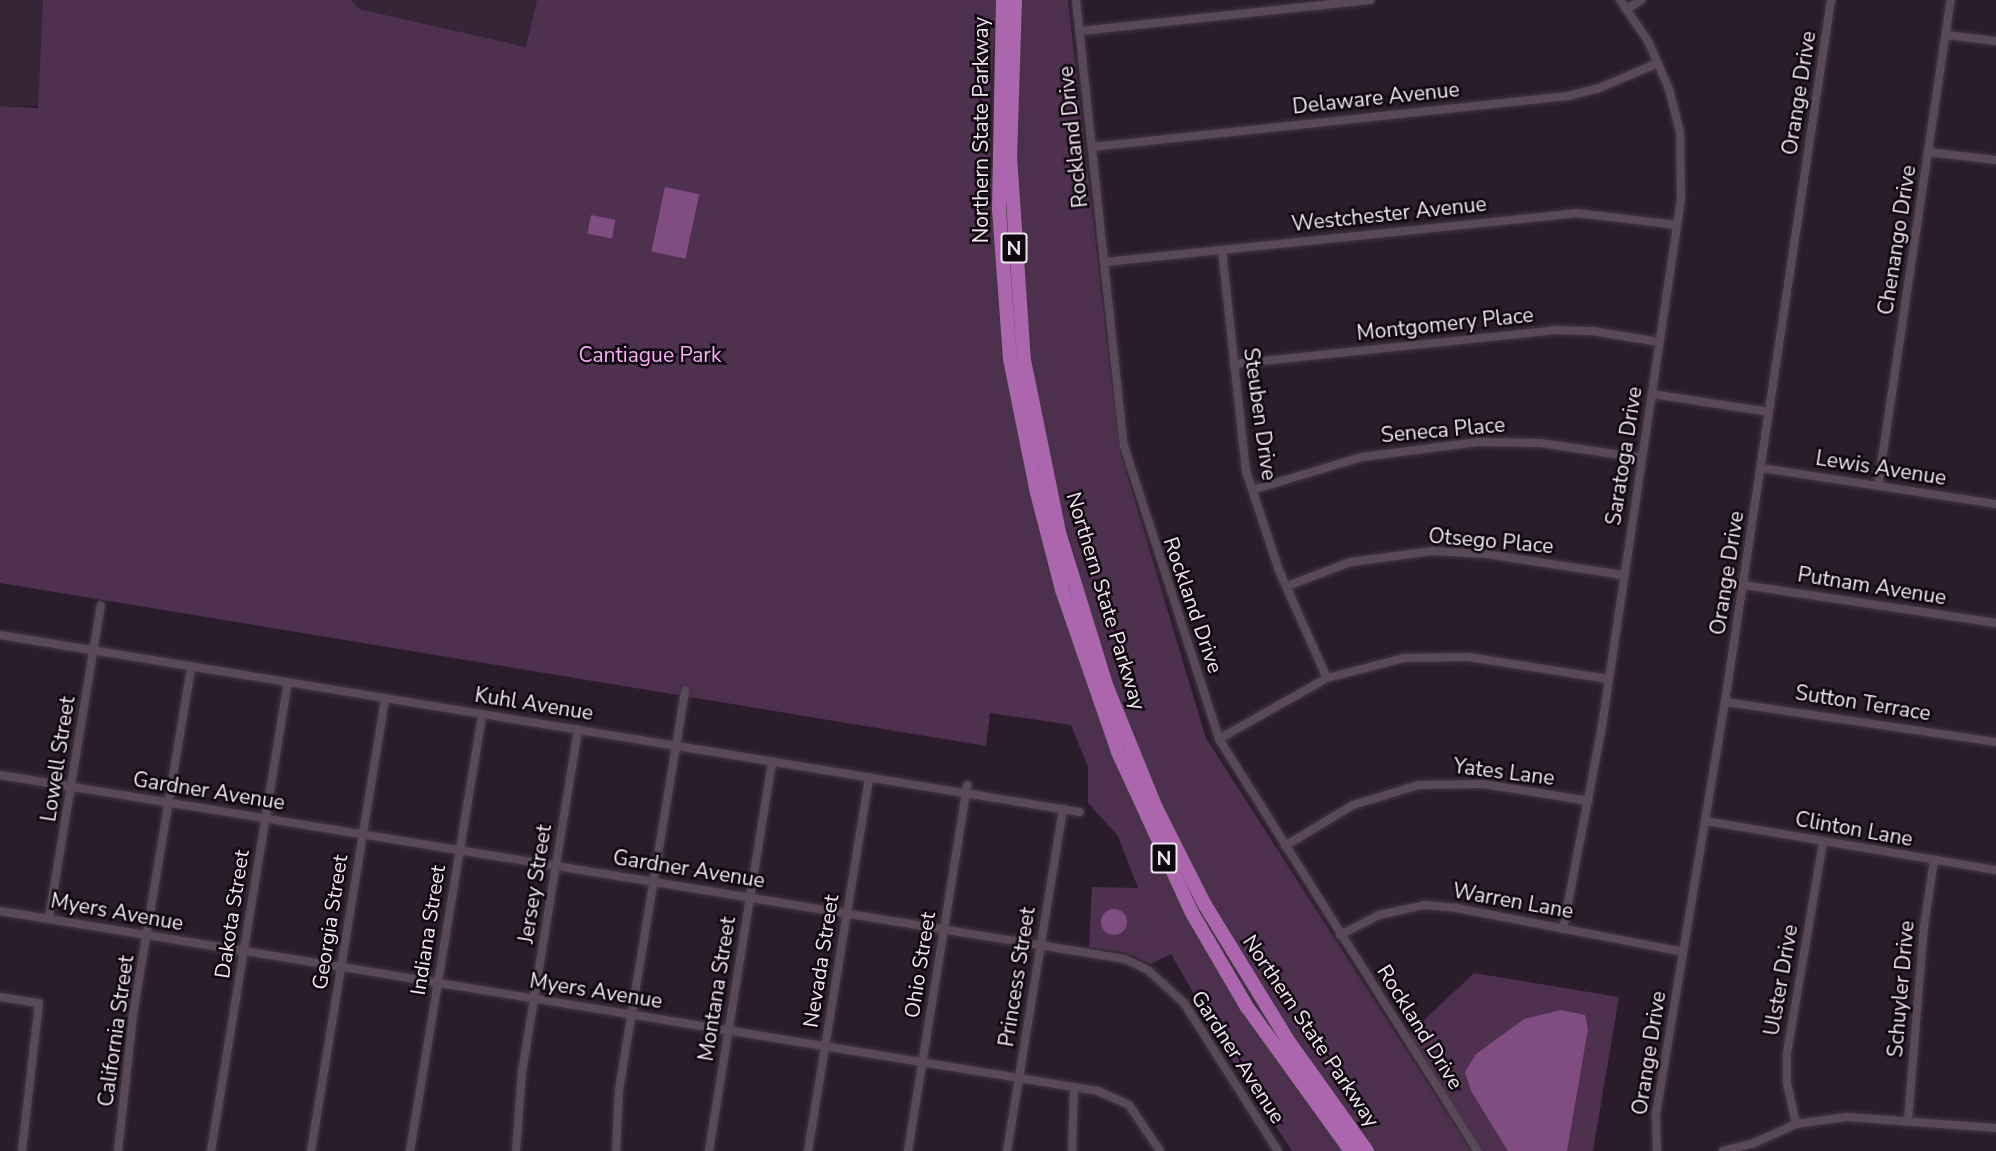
<!DOCTYPE html>
<html>
<head>
<meta charset="utf-8">
<style>
  body { margin:0 }
  #map { position:relative; width:1996px; height:1151px; overflow:hidden; background:#2a1c2a; font-family:"Nunito Sans",sans-serif }
  div>[style] { position:absolute }
  [style*='--x'] { left:calc(var(--x)*1px); top:calc(var(--y)*1px); width:calc(var(--w)*1px); rotate:calc(var(--a)*1deg) }
  .built>* { inset:0; background:#362437; transform-origin:0 0 }
  .green>* { inset:0; background:#4e304f }
  .water>* { inset:0; background:#804c82; transform-origin:0 0 }
  .round { border-radius:50% }
  .roads { filter:drop-shadow(0 0 2px #433743) drop-shadow(0 0 2px #433743) }
  .street>* { height:8px; margin:-4px; padding:0 4px; transform-origin:4px; border-radius:4px; background:#584858 }
  .highway>* { height:14px; margin:-7px; padding:0 7px; transform-origin:7px; border-radius:7px; background:#ac66ae }
  span { translate:-50% -50%; white-space:nowrap; text-align:center; line-height:1.15; -webkit-text-stroke:5px #0f090f; paint-order:stroke }
  .shield-label span { padding:2px 4px; background:#0f090f; border:2px solid; border-radius:4px; -webkit-text-stroke-width:0 }
  .shield-label { font-size:20px; color:#f0e6f0; font-weight:700 }
  .street-label { font-size:21px; color:#f0e6f0 }
  .park-label { font-size:21px; color:#f9adfb }
</style>
</head>
<body>
<div id="map">
  <div class="built">
    <i style="left:0;top:0;width:43px;height:106px"></i>
    <i style="clip-path:polygon(351px 0,537px 0,527px 47px,359px 9px)"></i>
  </div>
  <div class="green">
    <i style="clip-path:polygon(43px 0,351px 0,359px 9px,526px 47px,537px 0,996px 0,989px 121px,996px 265px,1007px 363px,1029px 489px,1057px 494px,1033px 373px,1019px 232px,1015px 91px,1020px 0,1068px 0,1119px 448px,1206px 738px,1471px 1151px,1373px 1151px,1237px 952px,1174px 832px,1138px 750px,1106px 667px,1066px 525px,1037px 522px,1099px 717px,1226px 982px,1286px 1074px,1343px 1151px,1292px 1151px,1230px 1057px,1171px 954px,1151px 964px,1127px 953px,1089px 947px,1092px 887px,1138px 888px,1118px 836px,1088px 803px,1088px 767px,1071px 725px,990px 713px,986px 746px,0 583px,0 106px,38px 108px)"></i>
    <i style="clip-path:polygon(1474px 973px,1619px 997px,1593px 1151px,1477px 1151px,1405px 1038px)"></i>
  </div>
  <div class="water">
    <i style="left:665px;top:187px;width:35px;height:66px;rotate:12deg"></i>
    <i style="left:591px;top:215px;width:25px;height:19px;rotate:11deg"></i>
    <i class="round" style="left:1101px;top:909px;width:26px;height:26px"></i>
    <i style="clip-path:polygon(1561px 1010px,1585px 1015px,1588px 1029px,1567px 1151px,1508px 1151px,1471px 1091px,1465px 1072px,1476px 1054px,1524px 1019px)"></i>
  </div>
  <div class="roads">
    <div class="street">
      <i style="--x:1076;--y:0;--w:449;--a:83.9"></i>
      <i style="--x:1124;--y:446;--w:308;--a:72"></i>
      <i style="--x:1219;--y:739;--w:486;--a:57.9"></i>
      <i style="--x:1627;--y:9;--w:17;--a:-33"></i>
      <i style="--x:1080;--y:31;--w:292;--a:-6.1"></i>
      <i style="--x:1946;--y:35;--w:50;--a:6.8"></i>
      <i style="--x:1092;--y:147;--w:479;--a:-6.1"></i>
      <i style="--x:1568;--y:96;--w:30;--a:-14"></i>
      <i style="--x:1597;--y:89;--w:66;--a:-23.1"></i>
      <i style="--x:1928;--y:152;--w:68;--a:6.7"></i>
      <i style="--x:1222;--y:250;--w:222;--a:83.8"></i>
      <i style="--x:1246;--y:471;--w:102;--a:71.7"></i>
      <i style="--x:1278;--y:568;--w:120;--a:66"></i>
      <i style="--x:1105;--y:262;--w:474;--a:-5.9"></i>
      <i style="--x:1576;--y:213;--w:102;--a:6.8"></i>
      <i style="--x:1234;--y:364;--w:324;--a:-6"></i>
      <i style="--x:1556;--y:330;--w:36;--a:2"></i>
      <i style="--x:1592;--y:331;--w:68;--a:9.3"></i>
      <i style="--x:1652;--y:394;--w:118;--a:8.7"></i>
      <i style="--x:1761;--y:468;--w:238;--a:8.7"></i>
      <i style="--x:1878;--y:486;--w:491;--a:-81.5"></i>
      <i style="--x:1252;--y:490;--w:115;--a:-16.7"></i>
      <i style="--x:1362;--y:457;--w:117;--a:-7.4"></i>
      <i style="--x:1478;--y:442;--w:62;--a:0.9"></i>
      <i style="--x:1540;--y:443;--w:103;--a:8.4"></i>
      <i style="--x:1743;--y:585;--w:256;--a:8.5"></i>
      <i style="--x:1287;--y:586;--w:68;--a:-20.6"></i>
      <i style="--x:1351;--y:562;--w:82;--a:-7.7"></i>
      <i style="--x:1432;--y:551;--w:54;--a:3.2"></i>
      <i style="--x:1486;--y:554;--w:140;--a:8.7"></i>
      <i style="--x:0;--y:635;--w:1094;--a:9.31"></i>
      <i style="--x:1725;--y:702;--w:274;--a:8.4"></i>
      <i style="--x:1219;--y:739;--w:124;--a:-29.5"></i>
      <i style="--x:1327;--y:678;--w:80;--a:-14.6"></i>
      <i style="--x:1404;--y:658;--w:64;--a:-0.9"></i>
      <i style="--x:1468;--y:657;--w:142;--a:8.9"></i>
      <i style="--x:0;--y:775;--w:1140;--a:9.29"></i>
      <i style="--x:1125;--y:959;--w:25;--a:26"></i>
      <i style="--x:1148;--y:970;--w:49;--a:42.5"></i>
      <i style="--x:1184;--y:1003;--w:175;--a:57.6"></i>
      <i style="--x:1706;--y:821;--w:294;--a:9.6"></i>
      <i style="--x:1285;--y:846;--w:79;--a:-31.1"></i>
      <i style="--x:1353;--y:805;--w:69;--a:-16.9"></i>
      <i style="--x:1419;--y:785;--w:64;--a:-0.9"></i>
      <i style="--x:1483;--y:784;--w:107;--a:9.1"></i>
      <i style="--x:0;--y:911;--w:1113;--a:9.31"></i>
      <i style="--x:1098;--y:1091;--w:34;--a:24"></i>
      <i style="--x:1129;--y:1105;--w:55;--a:56"></i>
      <i style="--x:49;--y:918;--w:317;--a:-80.6"></i>
      <i style="--x:1563;--y:929;--w:207;--a:-79.1"></i>
      <i style="--x:1602;--y:726;--w:533;--a:-81.47"></i>
      <i style="--x:1681;--y:199;--w:67;--a:-90.9"></i>
      <i style="--x:1680;--y:132;--w:44;--a:-104.3"></i>
      <i style="--x:1669;--y:89;--w:52;--a:-113.6"></i>
      <i style="--x:1648;--y:41;--w:50;--a:-124.3"></i>
      <i style="--x:1340;--y:935;--w:44;--a:-27.1"></i>
      <i style="--x:1379;--y:915;--w:46;--a:-12.5"></i>
      <i style="--x:1424;--y:905;--w:33;--a:5"></i>
      <i style="--x:1457;--y:908;--w:230;--a:11"></i>
      <i style="--x:0;--y:997;--w:39;--a:9"></i>
      <i style="--x:39;--y:1003;--w:149;--a:96.6"></i>
      <i style="--x:1908;--y:1120;--w:194;--a:-85.3"></i>
      <i style="--x:1924;--y:927;--w:68;--a:-81.5"></i>
      <i style="--x:1796;--y:1124;--w:42;--a:-102.4"></i>
      <i style="--x:1787;--y:1083;--w:30;--a:-90"></i>
      <i style="--x:1787;--y:1053;--w:214;--a:-80.3"></i>
      <i style="--x:118;--y:1151;--w:137;--a:-83.7"></i>
      <i style="--x:133;--y:1015;--w:353;--a:-80.5"></i>
      <i style="--x:211;--y:1151;--w:475;--a:-80.7"></i>
      <i style="--x:311;--y:1151;--w:459;--a:-80.7"></i>
      <i style="--x:410;--y:1151;--w:443;--a:-80.6"></i>
      <i style="--x:516;--y:1151;--w:79;--a:-85.7"></i>
      <i style="--x:522;--y:1072;--w:347;--a:-80.7"></i>
      <i style="--x:616;--y:1151;--w:61;--a:-87.2"></i>
      <i style="--x:619;--y:1090;--w:405;--a:-80.6"></i>
      <i style="--x:709;--y:1151;--w:395;--a:-80.8"></i>
      <i style="--x:808;--y:1151;--w:379;--a:-80.7"></i>
      <i style="--x:908;--y:1151;--w:371;--a:-80.8"></i>
      <i style="--x:1007;--y:1151;--w:347;--a:-80.7"></i>
      <i style="--x:1072;--y:1151;--w:64;--a:-88.2"></i>
      <i style="--x:1657;--y:1151;--w:37;--a:-92"></i>
      <i style="--x:1656;--y:1114;--w:418;--a:-80.5"></i>
      <i style="--x:1725;--y:702;--w:710;--a:-81.41"></i>
      <i style="--x:1723;--y:1151;--w:30;--a:-14"></i>
      <i style="--x:1752;--y:1144;--w:48;--a:-24.4"></i>
      <i style="--x:1796;--y:1124;--w:51;--a:-7.8"></i>
      <i style="--x:1847;--y:1117;--w:149;--a:4.2"></i>
    </div>
    <div class="highway">
      <i style="--x:1003;--y:0;--w:209;--a:91.1"></i>
      <i style="--x:999;--y:209;--w:150;--a:85.8"></i>
      <i style="--x:1010;--y:359;--w:137;--a:78.6"></i>
      <i style="--x:1037;--y:493;--w:100;--a:75.5"></i>
      <i style="--x:1062;--y:590;--w:171;--a:70.9"></i>
      <i style="--x:1118;--y:752;--w:177;--a:65.3"></i>
      <i style="--x:1192;--y:913;--w:109;--a:59.7"></i>
      <i style="--x:1247;--y:1007;--w:178;--a:54.2"></i>
      <i style="--x:1015;--y:0;--w:156;--a:91.8"></i>
      <i style="--x:1010;--y:156;--w:204;--a:86.1"></i>
      <i style="--x:1024;--y:360;--w:176;--a:78.5"></i>
      <i style="--x:1059;--y:532;--w:160;--a:72.9"></i>
      <i style="--x:1106;--y:685;--w:133;--a:67.9"></i>
      <i style="--x:1156;--y:808;--w:109;--a:63.2"></i>
      <i style="--x:1205;--y:905;--w:157;--a:58.5"></i>
      <i style="--x:1287;--y:1039;--w:138;--a:54.5"></i>
    </div>
  </div>
  <div class="shield-label">
    <span style="left:1014px;top:248px">N</span>
    <span style="left:1164px;top:858px">N</span>
  </div>
  <div class="street-label">
    <span style="left:1799px;top:93px;rotate:-81deg">Orange Drive</span>
    <span style="left:1376px;top:98px;rotate:-6deg">Delaware Avenue</span>
    <span style="left:981px;top:130px;rotate:-90deg">Northern State Parkway</span>
    <span style="left:1073px;top:137px;rotate:-96deg">Rockland Drive</span>
    <span style="left:1389px;top:214px;rotate:-6deg">Westchester Avenue</span>
    <span style="left:1897px;top:240px;rotate:-81deg">Chenango Drive</span>
    <span style="left:1445px;top:324px;rotate:-6deg">Montgomery Place</span>
    <span style="left:1260px;top:414px;rotate:82deg">Steuben Drive</span>
    <span style="left:1443px;top:430px;rotate:-5deg">Seneca Place</span>
    <span style="left:1624px;top:456px;rotate:-81deg">Saratoga Drive</span>
    <span style="left:1881px;top:468px;rotate:9deg">Lewis Avenue</span>
    <span style="left:1491px;top:541px;rotate:5deg">Otsego Place</span>
    <span style="left:1727px;top:573px;rotate:-81deg">Orange Drive</span>
    <span style="left:1872px;top:586px;rotate:9deg">Putnam Avenue</span>
    <span style="left:1106px;top:601px;rotate:73deg">Northern State Parkway</span>
    <span style="left:1193px;top:605px;rotate:71deg">Rockland Drive</span>
    <span style="left:1863px;top:703px;rotate:9deg">Sutton Terrace</span>
    <span style="left:534px;top:704px;rotate:9deg">Kuhl Avenue</span>
    <span style="left:58px;top:759px;rotate:-81deg">Lowell Street</span>
    <span style="left:1504px;top:772px;rotate:7deg">Yates Lane</span>
    <span style="left:209px;top:791px;rotate:9deg">Gardner Avenue</span>
    <span style="left:1854px;top:829px;rotate:10deg">Clinton Lane</span>
    <span style="left:689px;top:869px;rotate:9deg">Gardner Avenue</span>
    <span style="left:535px;top:884px;rotate:-81deg">Jersey Street</span>
    <span style="left:1513px;top:901px;rotate:10deg">Warren Lane</span>
    <span style="left:117px;top:912px;rotate:10deg">Myers Avenue</span>
    <span style="left:232px;top:914px;rotate:-81deg">Dakota Street</span>
    <span style="left:330px;top:922px;rotate:-81deg">Georgia Street</span>
    <span style="left:428px;top:930px;rotate:-81deg">Indiana Street</span>
    <span style="left:821px;top:961px;rotate:-81deg">Nevada Street</span>
    <span style="left:920px;top:965px;rotate:-81deg">Ohio Street</span>
    <span style="left:1017px;top:977px;rotate:-81deg">Princess Street</span>
    <span style="left:1781px;top:980px;rotate:-80deg">Ulster Drive</span>
    <span style="left:717px;top:989px;rotate:-81deg">Montana Street</span>
    <span style="left:1901px;top:989px;rotate:-85deg">Schuyler Drive</span>
    <span style="left:596px;top:991px;rotate:9deg">Myers Avenue</span>
    <span style="left:1420px;top:1027px;rotate:58deg">Rockland Drive</span>
    <span style="left:116px;top:1031px;rotate:-82deg">California Street</span>
    <span style="left:1311px;top:1031px;rotate:56deg">Northern State Parkway</span>
    <span style="left:1649px;top:1053px;rotate:-81deg">Orange Drive</span>
    <span style="left:1238px;top:1057px;rotate:57deg">Gardner Avenue</span>
  </div>
  <div class="park-label">
    <span style="left:650px;top:355px">Cantiague Park</span>
  </div>
</div>
</body>
</html>
